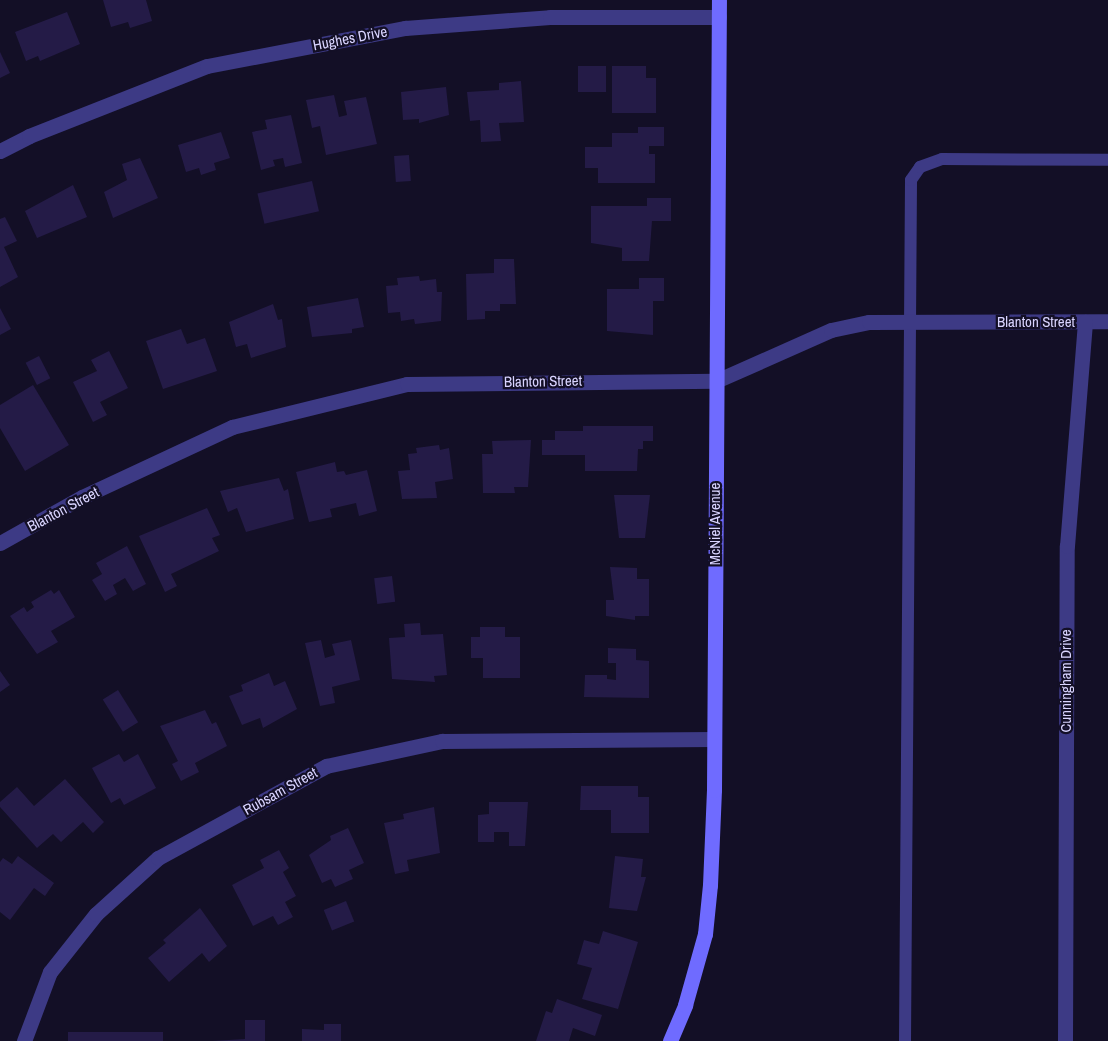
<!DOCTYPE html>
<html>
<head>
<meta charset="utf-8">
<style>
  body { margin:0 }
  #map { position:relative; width:1108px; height:1041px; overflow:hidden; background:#130f26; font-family:"Archivo Narrow",sans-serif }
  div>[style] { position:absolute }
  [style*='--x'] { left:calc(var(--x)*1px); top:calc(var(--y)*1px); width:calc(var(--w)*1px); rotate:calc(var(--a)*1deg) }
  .building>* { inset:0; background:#241b47; transform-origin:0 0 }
  .lane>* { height:12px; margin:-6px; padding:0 6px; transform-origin:6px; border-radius:6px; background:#3d3a85 }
  .street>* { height:15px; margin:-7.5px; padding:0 7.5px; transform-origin:7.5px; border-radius:7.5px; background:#3d3a85 }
  .secondary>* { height:15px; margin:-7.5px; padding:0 7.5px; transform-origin:7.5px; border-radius:7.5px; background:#6f6bff }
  span { translate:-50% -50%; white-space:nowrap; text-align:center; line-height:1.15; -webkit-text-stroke:4.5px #130f26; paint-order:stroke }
  .street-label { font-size:15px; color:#d9d4ff }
</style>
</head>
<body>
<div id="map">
  <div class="building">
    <i style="clip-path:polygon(103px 0,146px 0,152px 21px,130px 28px,128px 22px,111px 27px)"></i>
    <i style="clip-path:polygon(67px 12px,80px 44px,40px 61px,38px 56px,26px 61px,15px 32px)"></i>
    <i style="clip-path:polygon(0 52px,10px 73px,0 78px)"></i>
    <i style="left:578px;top:66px;width:28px;height:26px"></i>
    <i style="clip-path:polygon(612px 66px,646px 66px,646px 78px,656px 78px,656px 113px,612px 113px)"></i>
    <i style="clip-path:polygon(521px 81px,524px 122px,499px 123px,501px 141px,481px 142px,480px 120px,470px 121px,467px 92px,499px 90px,499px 83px)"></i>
    <i style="clip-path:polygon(446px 87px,449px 115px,419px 123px,419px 119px,403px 120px,401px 92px)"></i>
    <i style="clip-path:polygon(334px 95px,339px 117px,347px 115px,344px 101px,366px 97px,377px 144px,326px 155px,320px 126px,312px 128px,306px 100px)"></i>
    <i style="clip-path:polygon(291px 115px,302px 163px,285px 167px,283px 158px,273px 160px,275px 166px,261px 170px,252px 132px,267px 129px,265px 120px)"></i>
    <i style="clip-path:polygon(638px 127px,664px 127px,664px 146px,649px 146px,649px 154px,655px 154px,655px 183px,598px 183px,598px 168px,585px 168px,585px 147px,612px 147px,612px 133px,638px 133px)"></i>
    <i style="clip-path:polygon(221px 132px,230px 158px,214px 163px,216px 170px,201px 175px,199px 168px,186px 172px,178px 145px)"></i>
    <i style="left:409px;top:155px;width:26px;height:15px;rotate:86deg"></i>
    <i style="clip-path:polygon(140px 158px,158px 198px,113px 218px,104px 192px,127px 180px,122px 164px)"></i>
    <i style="left:312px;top:181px;width:31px;height:56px;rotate:77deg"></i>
    <i style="clip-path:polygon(73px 185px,87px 217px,37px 238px,25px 211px)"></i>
    <i style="clip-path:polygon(647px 198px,671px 198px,671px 221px,652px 221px,649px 261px,622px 261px,622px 248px,591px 243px,591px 206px,647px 206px)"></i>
    <i style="clip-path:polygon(5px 217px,17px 241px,4px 247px,18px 277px,0 287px,0 219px)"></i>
    <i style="clip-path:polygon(494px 259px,514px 259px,516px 304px,500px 304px,500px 311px,485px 311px,485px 319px,467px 320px,466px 274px,494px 273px)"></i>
    <i style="clip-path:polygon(419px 276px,420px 281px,436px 279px,437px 292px,442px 292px,441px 321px,415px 324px,414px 319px,401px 321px,400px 312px,388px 313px,386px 286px,398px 285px,397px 278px)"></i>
    <i style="clip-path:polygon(639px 278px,664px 278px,664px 301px,653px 301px,653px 335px,607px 331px,607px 289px,639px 289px)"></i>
    <i style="clip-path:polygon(358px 298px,364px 327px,352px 329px,352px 333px,312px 337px,307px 307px)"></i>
    <i style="clip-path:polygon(273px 304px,278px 320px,282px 319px,286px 347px,251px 358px,247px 344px,236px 347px,229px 322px)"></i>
    <i style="clip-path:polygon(0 308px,11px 329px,0 335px)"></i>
    <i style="clip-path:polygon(181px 329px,187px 344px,205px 338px,217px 371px,163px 389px,146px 341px)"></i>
    <i style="clip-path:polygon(109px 351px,128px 388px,100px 402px,107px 415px,93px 422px,73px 382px,97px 371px,91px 360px)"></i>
    <i style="left:39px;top:356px;width:25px;height:15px;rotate:63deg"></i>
    <i style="clip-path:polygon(33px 385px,69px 445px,25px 471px,0 428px,0 405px)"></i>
    <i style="clip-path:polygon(583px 426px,653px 426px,653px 441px,643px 441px,643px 449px,638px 449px,637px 471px,585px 471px,585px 455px,542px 455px,542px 440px,555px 440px,555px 431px,583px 431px)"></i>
    <i style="clip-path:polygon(531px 440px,528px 487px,514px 487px,515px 493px,483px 493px,482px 454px,493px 454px,492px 441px)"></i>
    <i style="clip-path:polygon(439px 445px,440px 450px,449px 448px,453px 479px,435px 482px,437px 498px,402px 499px,398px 471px,410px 470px,408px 454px,417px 453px,416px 448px)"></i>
    <i style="clip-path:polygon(335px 462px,337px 472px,344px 471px,346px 475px,367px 470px,377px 511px,359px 516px,356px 503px,330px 509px,332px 517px,309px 522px,296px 472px)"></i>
    <i style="clip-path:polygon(279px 478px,284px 491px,288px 489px,294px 519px,246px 532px,237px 508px,228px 512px,220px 491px)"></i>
    <i style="clip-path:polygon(614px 495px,650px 495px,645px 538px,619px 538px)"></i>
    <i style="clip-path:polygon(207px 508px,220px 535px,212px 538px,219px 551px,171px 574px,177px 586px,165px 592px,139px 536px)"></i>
    <i style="clip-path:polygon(127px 546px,146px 584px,133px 591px,125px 578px,113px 585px,117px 594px,105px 601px,92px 580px,102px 574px,96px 563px)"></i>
    <i style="clip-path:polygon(610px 567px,637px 568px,637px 579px,649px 579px,649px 616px,635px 616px,635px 620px,606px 616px,606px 600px,614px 600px)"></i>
    <i style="left:392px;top:576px;width:26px;height:18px;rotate:83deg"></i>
    <i style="clip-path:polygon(51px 590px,54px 594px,59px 590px,75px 617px,51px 631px,58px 642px,37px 654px,10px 616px,24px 607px,27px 612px,34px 607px,31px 602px)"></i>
    <i style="clip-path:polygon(420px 623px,421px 635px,443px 634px,447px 675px,434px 676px,435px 682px,392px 679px,389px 638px,405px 637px,404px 624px)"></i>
    <i style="clip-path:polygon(480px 627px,505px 627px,505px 637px,520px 637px,520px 678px,483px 678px,483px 658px,471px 658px,471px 637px,480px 637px)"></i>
    <i style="clip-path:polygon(321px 640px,325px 658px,335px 655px,332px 644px,351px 640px,360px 680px,332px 687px,335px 703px,320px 706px,305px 643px)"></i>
    <i style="clip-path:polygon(608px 648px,636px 649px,636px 660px,649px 661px,649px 698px,584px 697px,585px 675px,607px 675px,607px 679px,616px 680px,616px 663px,608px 663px)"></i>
    <i style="clip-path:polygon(0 671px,10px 685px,0 692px)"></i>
    <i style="clip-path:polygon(269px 673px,274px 686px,285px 681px,297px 709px,263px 728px,260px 718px,242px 725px,229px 696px,243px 691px,241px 685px)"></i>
    <i style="left:118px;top:690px;width:38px;height:18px;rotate:58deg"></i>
    <i style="clip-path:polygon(205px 710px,212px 724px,216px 722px,227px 746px,195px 763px,199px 772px,181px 781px,172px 764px,178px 761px,160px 726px)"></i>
    <i style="clip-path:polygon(119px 754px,124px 762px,138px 754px,156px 788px,124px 805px,120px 798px,111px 803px,92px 768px)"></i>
    <i style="clip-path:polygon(65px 779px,104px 822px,93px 833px,83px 822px,61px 842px,53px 834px,37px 848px,0 807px,0 802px,17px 787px,34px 806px)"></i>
    <i style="clip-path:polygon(581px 786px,638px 786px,638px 797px,649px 797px,649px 833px,611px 833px,611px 810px,580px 810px)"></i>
    <i style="clip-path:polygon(489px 802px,528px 802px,525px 846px,509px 846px,509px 832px,494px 832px,494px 842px,478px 842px,478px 815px,489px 814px)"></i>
    <i style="clip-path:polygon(434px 807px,440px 853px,407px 860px,409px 871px,395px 874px,384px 823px,404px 819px,403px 814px)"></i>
    <i style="clip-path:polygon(348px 828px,364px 863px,349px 870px,353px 879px,335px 887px,331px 879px,322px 883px,309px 855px,331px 840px,330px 836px)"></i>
    <i style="clip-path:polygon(279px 850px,289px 868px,283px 872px,296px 896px,285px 902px,293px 917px,278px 925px,273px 916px,253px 926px,232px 885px,264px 868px,260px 860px)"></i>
    <i style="clip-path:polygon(18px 856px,54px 883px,45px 896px,34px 888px,10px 920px,0 912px,0 862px,3px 858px,12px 864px)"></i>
    <i style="clip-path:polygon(615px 856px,643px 859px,641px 877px,646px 877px,637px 911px,609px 908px)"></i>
    <i style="left:346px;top:901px;width:22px;height:24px;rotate:68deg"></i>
    <i style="clip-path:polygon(200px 908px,227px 946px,209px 962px,202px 953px,169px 982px,148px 958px,166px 943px,163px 940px)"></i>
    <i style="clip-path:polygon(603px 931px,638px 942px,618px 1009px,582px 999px,592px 968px,577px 964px,584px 940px,599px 944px)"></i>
    <i style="clip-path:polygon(557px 999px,602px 1015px,595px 1036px,573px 1028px,569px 1041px,536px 1041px,546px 1011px,552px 1013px)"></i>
    <i style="clip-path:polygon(245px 1020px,265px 1020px,265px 1041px,212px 1041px,245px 1039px)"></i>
    <i style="clip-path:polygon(324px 1024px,341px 1024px,341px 1041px,302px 1041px,302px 1029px,324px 1030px)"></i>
    <i style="left:68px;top:1032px;width:95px;height:9px"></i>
  </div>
  <div class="lane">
    <i style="--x:905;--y:1041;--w:861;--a:-89.6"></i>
    <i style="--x:911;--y:180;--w:16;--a:-55"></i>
    <i style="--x:920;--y:167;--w:23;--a:-20"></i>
    <i style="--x:942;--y:159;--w:166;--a:0.3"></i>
  </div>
  <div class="street">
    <i style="--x:0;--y:151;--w:33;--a:-27"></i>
    <i style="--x:29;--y:136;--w:191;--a:-21.5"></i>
    <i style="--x:207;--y:66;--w:202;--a:-10.9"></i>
    <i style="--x:405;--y:28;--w:145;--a:-4.3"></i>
    <i style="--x:550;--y:17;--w:169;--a:0"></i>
    <i style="--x:0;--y:543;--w:94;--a:-29.3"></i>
    <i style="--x:82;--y:497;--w:166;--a:-25"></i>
    <i style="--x:232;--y:427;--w:180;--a:-13.8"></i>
    <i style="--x:407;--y:384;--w:309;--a:-0.6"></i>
    <i style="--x:716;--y:381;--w:126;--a:-23.9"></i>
    <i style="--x:831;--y:330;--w:39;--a:-12"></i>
    <i style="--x:869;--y:322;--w:239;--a:-0.2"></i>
    <i style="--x:24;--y:1041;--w:74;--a:-69.4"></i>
    <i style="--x:50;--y:972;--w:74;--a:-51.6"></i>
    <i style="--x:96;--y:914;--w:84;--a:-42.1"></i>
    <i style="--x:158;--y:858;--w:192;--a:-28.7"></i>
    <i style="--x:326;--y:766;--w:119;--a:-12.2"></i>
    <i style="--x:442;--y:741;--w:272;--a:-0.4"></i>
    <i style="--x:1065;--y:1041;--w:495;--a:-89.8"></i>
    <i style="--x:1067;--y:546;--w:225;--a:-85.4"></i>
  </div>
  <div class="secondary">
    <i style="--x:670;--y:1041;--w:39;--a:-67"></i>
    <i style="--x:685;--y:1005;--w:74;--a:-74.3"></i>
    <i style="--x:705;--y:934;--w:49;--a:-84.2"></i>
    <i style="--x:710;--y:885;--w:95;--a:-87.6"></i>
    <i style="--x:714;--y:790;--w:790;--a:-89.64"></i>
  </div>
  <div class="street-label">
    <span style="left:350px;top:38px;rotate:-11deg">Hughes Drive</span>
    <span style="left:1036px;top:322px">Blanton Street</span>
    <span style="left:543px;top:381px;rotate:-1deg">Blanton Street</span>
    <span style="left:63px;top:509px;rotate:-28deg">Blanton Street</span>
    <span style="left:715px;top:524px;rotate:-90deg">McNiel Avenue</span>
    <span style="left:1066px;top:681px;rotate:-90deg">Cunningham Drive</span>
    <span style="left:280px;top:791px;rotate:-29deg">Rubsam Street</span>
  </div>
</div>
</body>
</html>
